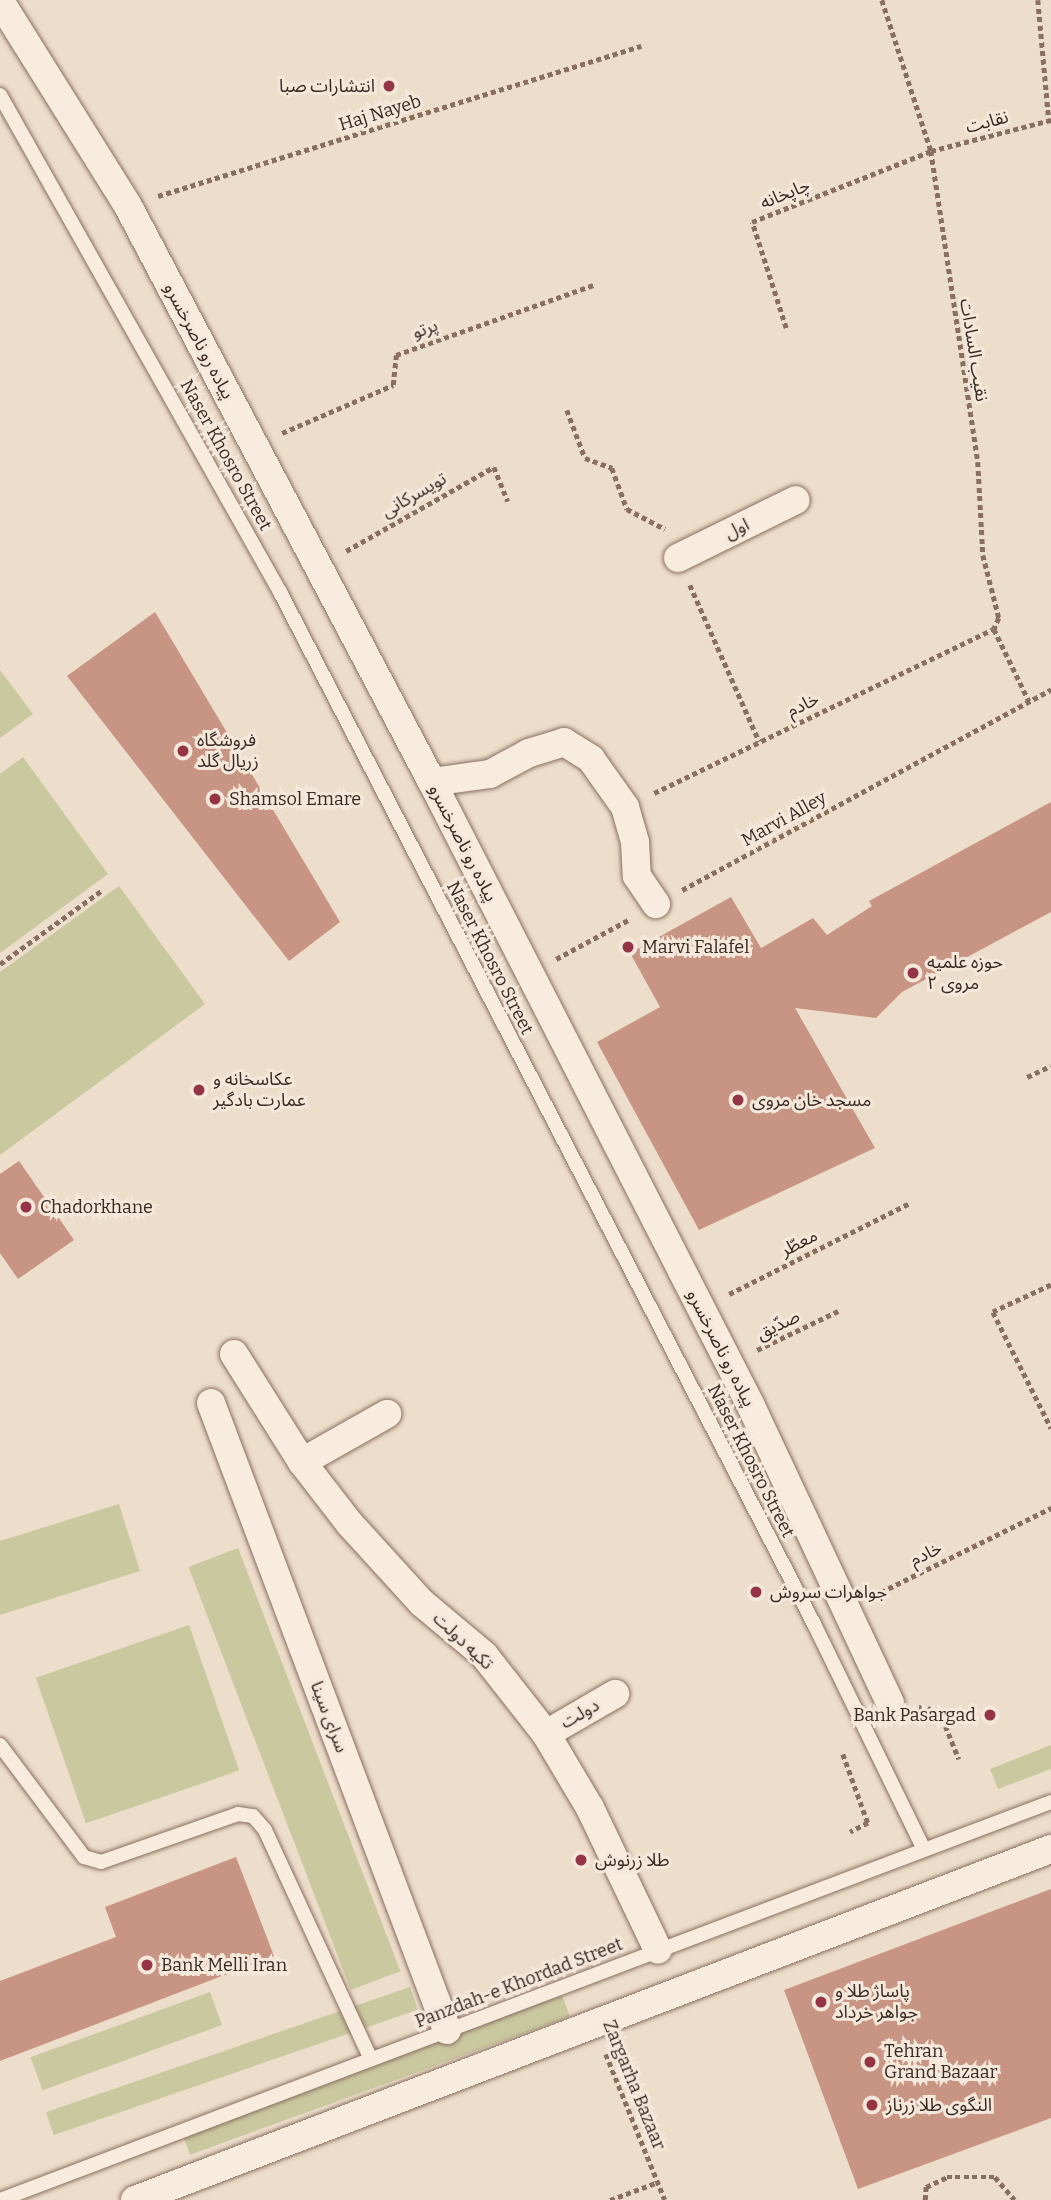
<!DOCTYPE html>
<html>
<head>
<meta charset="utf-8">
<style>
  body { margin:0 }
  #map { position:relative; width:1051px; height:2200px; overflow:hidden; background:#edddcb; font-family:Bitter,"Noto Sans Arabic",serif }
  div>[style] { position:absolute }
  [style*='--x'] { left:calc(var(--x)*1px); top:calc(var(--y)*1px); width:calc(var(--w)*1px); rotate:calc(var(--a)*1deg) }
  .green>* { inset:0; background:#cac89f; transform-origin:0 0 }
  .building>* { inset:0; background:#c89484 }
  .path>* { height:4.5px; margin-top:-2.25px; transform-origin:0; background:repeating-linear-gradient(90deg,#896f60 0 5px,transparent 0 8.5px) }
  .roads { filter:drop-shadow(0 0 2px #896f60) drop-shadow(0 0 2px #896f60) }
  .lane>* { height:14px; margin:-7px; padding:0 7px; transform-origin:7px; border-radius:7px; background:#f7ecde }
  .street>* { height:28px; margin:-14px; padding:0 14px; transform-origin:14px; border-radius:14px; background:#f7ecde }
  .dots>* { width:19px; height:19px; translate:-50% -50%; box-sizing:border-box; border:4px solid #f4e8db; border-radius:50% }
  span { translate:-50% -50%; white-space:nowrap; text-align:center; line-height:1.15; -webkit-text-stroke:6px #f4e8db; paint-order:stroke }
  .poi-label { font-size:18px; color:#3a2a22 }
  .right { translate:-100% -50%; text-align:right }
  .left { translate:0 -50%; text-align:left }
  .street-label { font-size:18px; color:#3a2a22 }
</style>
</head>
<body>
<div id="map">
  <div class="green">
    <i style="clip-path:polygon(0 670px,33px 714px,0 738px)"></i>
    <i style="clip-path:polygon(23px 757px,108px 874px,0 953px,0 774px)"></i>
    <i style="clip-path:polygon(119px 886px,205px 1004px,0 1155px,0 972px)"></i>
    <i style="clip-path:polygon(119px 1504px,140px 1571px,0 1615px,0 1541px)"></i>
    <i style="left:238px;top:1548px;width:453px;height:53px;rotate:69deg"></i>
    <i style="left:189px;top:1625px;width:154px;height:162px;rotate:71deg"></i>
    <i style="clip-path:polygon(1051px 1745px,1051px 1769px,998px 1789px,990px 1769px)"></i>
    <i style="left:410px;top:1987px;width:24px;height:385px;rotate:71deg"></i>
    <i style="left:210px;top:1992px;width:35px;height:191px;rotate:70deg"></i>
    <i style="left:562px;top:1995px;width:23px;height:404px;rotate:70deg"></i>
  </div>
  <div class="building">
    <i style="clip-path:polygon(155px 612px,340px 922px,289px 961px,67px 676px)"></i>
    <i style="clip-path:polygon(1051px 802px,1051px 912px,902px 992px,876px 1018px,795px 1008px,875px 1148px,699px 1230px,597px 1042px,660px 1007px,630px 953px,731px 897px,761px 948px,813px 918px,827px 935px,872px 906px,869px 901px)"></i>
    <i style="clip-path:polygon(19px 1161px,74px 1240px,18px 1279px,0 1253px,0 1174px)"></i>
    <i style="clip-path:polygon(236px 1857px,274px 1956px,0 2061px,0 1981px,116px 1937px,105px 1907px)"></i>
    <i style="clip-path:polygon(1051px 1889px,1051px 2118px,858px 2189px,784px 1990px)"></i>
  </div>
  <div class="path">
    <i style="--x:882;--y:0;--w:159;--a:72"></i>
    <i style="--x:931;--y:151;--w:315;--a:81.4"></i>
    <i style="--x:978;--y:462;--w:93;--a:86.9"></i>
    <i style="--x:983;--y:555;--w:65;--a:75.7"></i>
    <i style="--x:999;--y:618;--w:12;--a:114"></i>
    <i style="--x:994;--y:629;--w:80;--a:64.1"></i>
    <i style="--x:1038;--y:0;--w:121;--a:84.8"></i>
    <i style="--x:158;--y:196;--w:506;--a:-17.25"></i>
    <i style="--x:786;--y:328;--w:111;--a:-107.8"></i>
    <i style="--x:752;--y:222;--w:193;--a:-21.6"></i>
    <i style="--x:931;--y:151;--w:124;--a:-14.5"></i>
    <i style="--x:567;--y:410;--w:51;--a:69.4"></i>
    <i style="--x:585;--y:458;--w:29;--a:20"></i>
    <i style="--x:612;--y:468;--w:44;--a:69.9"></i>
    <i style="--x:627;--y:509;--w:43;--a:27.8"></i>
    <i style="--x:282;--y:433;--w:121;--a:-23.4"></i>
    <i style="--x:393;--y:385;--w:30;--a:-84"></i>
    <i style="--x:396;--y:355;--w:212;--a:-19.5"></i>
    <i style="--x:346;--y:551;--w:170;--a:-29.6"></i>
    <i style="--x:494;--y:467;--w:37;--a:68"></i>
    <i style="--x:690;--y:585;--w:171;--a:66.1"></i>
    <i style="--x:654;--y:793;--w:377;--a:-25.8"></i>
    <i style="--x:682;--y:890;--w:420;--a:-28.5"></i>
    <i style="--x:556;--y:959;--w:82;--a:-28.4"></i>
    <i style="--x:0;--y:964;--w:125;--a:-35.9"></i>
    <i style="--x:1027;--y:1077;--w:26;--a:-25"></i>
    <i style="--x:1051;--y:1285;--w:64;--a:155"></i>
    <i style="--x:993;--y:1312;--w:130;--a:63.4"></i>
    <i style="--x:729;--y:1294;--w:203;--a:-26.7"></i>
    <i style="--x:757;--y:1350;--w:90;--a:-25.7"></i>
    <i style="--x:873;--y:1596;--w:199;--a:-26.3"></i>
    <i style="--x:919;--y:1707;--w:20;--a:9"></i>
    <i style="--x:939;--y:1710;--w:53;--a:67.8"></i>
    <i style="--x:843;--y:1754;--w:73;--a:70.1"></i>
    <i style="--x:868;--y:1823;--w:20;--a:153"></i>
    <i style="--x:606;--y:2054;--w:157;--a:68"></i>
    <i style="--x:610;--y:2200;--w:51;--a:-20.6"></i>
    <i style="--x:925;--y:2200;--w:13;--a:-86"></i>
    <i style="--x:926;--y:2187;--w:23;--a:-25"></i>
    <i style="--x:947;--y:2177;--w:48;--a:0"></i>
    <i style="--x:995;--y:2177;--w:30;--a:49"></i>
  </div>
  <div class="roads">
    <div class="lane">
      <i style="--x:0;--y:95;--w:570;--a:60.6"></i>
      <i style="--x:280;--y:592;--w:1162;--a:62.64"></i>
      <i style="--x:814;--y:1624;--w:251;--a:64"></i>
      <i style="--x:0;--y:1745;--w:140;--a:53.1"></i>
      <i style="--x:84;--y:1857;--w:18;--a:16"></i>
      <i style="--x:101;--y:1862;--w:145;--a:-19.3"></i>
      <i style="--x:238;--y:1814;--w:15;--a:8"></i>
      <i style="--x:253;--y:1816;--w:18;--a:49"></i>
      <i style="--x:265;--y:1830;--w:252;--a:65.2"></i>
      <i style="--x:0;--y:2200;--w:1124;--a:-20.74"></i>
    </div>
    <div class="street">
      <i style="--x:0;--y:1;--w:242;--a:58"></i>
      <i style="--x:128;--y:206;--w:651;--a:62.18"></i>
      <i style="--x:432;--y:782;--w:701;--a:62.92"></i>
      <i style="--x:751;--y:1406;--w:328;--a:64.9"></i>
      <i style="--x:678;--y:558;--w:131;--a:-26.2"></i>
      <i style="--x:432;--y:782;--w:59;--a:-7.9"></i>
      <i style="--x:490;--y:774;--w:44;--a:-28.3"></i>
      <i style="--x:529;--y:753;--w:37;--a:-17"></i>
      <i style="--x:564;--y:742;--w:32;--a:32"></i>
      <i style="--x:591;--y:759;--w:59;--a:54.7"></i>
      <i style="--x:625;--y:807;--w:36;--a:74"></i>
      <i style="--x:635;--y:842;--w:34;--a:87"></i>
      <i style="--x:637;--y:876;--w:34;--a:56"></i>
      <i style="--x:234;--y:1354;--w:128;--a:57.8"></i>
      <i style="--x:302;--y:1462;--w:78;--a:52.3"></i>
      <i style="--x:350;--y:1524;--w:107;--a:47.7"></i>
      <i style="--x:422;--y:1603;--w:81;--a:40"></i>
      <i style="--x:484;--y:1655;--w:100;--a:51.9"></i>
      <i style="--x:546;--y:1734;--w:86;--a:59.3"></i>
      <i style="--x:590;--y:1808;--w:157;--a:64.4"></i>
      <i style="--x:211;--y:1403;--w:670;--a:69.37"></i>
      <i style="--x:302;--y:1462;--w:98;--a:-29.5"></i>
      <i style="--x:546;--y:1734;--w:80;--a:-30.1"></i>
      <i style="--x:135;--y:2200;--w:981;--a:-20.97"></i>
    </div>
  </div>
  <div class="dots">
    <i style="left:389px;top:86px;background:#943445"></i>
    <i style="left:183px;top:751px;background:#943445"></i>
    <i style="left:215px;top:799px;background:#943445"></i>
    <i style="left:628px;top:947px;background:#943445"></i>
    <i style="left:913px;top:973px;background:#943445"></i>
    <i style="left:199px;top:1090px;background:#943445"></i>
    <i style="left:738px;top:1100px;background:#943445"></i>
    <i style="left:26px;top:1207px;background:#943445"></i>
    <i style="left:756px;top:1592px;background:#943445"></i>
    <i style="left:990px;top:1715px;background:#943445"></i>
    <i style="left:581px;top:1860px;background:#943445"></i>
    <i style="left:147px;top:1965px;background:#943445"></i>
    <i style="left:821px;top:2002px;background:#943445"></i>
    <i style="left:870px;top:2062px;background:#943445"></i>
    <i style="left:872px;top:2105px;background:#943445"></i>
  </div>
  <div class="poi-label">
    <span class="right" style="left:375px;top:86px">انتشارات صبا</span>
    <span class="left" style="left:197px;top:751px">فروشگاه<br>زریال گلد</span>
    <span class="left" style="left:229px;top:799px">Shamsol Emare</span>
    <span class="left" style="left:642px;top:947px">Marvi Falafel</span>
    <span class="left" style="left:927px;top:973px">حوزه علمیه<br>مروی ۲</span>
    <span class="left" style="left:213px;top:1090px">عکاسخانه و<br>عمارت بادگیر</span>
    <span class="left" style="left:752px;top:1100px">مسجد خان مروی</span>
    <span class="left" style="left:40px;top:1207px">Chadorkhane</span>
    <span class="left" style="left:770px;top:1592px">جواهرات سروش</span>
    <span class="right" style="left:976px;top:1715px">Bank Pasargad</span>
    <span class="left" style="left:595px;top:1860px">طلا زرنوش</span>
    <span class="left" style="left:161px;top:1965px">Bank Melli Iran</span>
    <span class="left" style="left:835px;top:2002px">پاساژ طلا و<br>جواهر خرداد</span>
    <span class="left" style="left:884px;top:2062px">Tehran<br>Grand Bazaar</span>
    <span class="left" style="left:886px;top:2105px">النگوی طلا زرناز</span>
  </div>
  <div class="street-label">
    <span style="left:380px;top:113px;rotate:-17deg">Haj Nayeb</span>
    <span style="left:987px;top:122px;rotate:-15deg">نقابت</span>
    <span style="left:785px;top:194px;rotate:-22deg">چاپخانه</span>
    <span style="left:425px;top:329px;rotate:-20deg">پرتو</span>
    <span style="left:199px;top:341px;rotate:62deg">پیاده رو ناصرخسرو</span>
    <span style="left:974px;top:350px;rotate:81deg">نقیب السادات</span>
    <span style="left:226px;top:455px;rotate:61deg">Naser Khosro Street</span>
    <span style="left:414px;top:495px;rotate:-30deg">تویسرکانی</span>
    <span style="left:737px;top:529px;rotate:-26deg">اول</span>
    <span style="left:803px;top:705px;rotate:-26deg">خادم</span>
    <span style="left:784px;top:819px;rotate:-29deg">Marvi Alley</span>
    <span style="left:463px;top:843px;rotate:63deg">پیاده رو ناصرخسرو</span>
    <span style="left:490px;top:958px;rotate:63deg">Naser Khosro Street</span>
    <span style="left:799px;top:1243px;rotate:-27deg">معطّر</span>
    <span style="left:778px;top:1325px;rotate:-26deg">صدّیق</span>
    <span style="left:721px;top:1348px;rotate:63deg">پیاده رو ناصرخسرو</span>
    <span style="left:751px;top:1461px;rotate:63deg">Naser Khosro Street</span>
    <span style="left:926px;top:1554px;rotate:-26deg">خادم</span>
    <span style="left:463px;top:1641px;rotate:43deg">تکیه دولت</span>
    <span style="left:580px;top:1714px;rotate:-30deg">دولت</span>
    <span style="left:329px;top:1717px;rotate:69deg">سرای سینا</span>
    <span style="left:519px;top:1983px;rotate:-21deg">Panzdah-e Khordad Street</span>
    <span style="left:634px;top:2085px;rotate:68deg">Zargarha Bazaar</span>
  </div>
</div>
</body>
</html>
